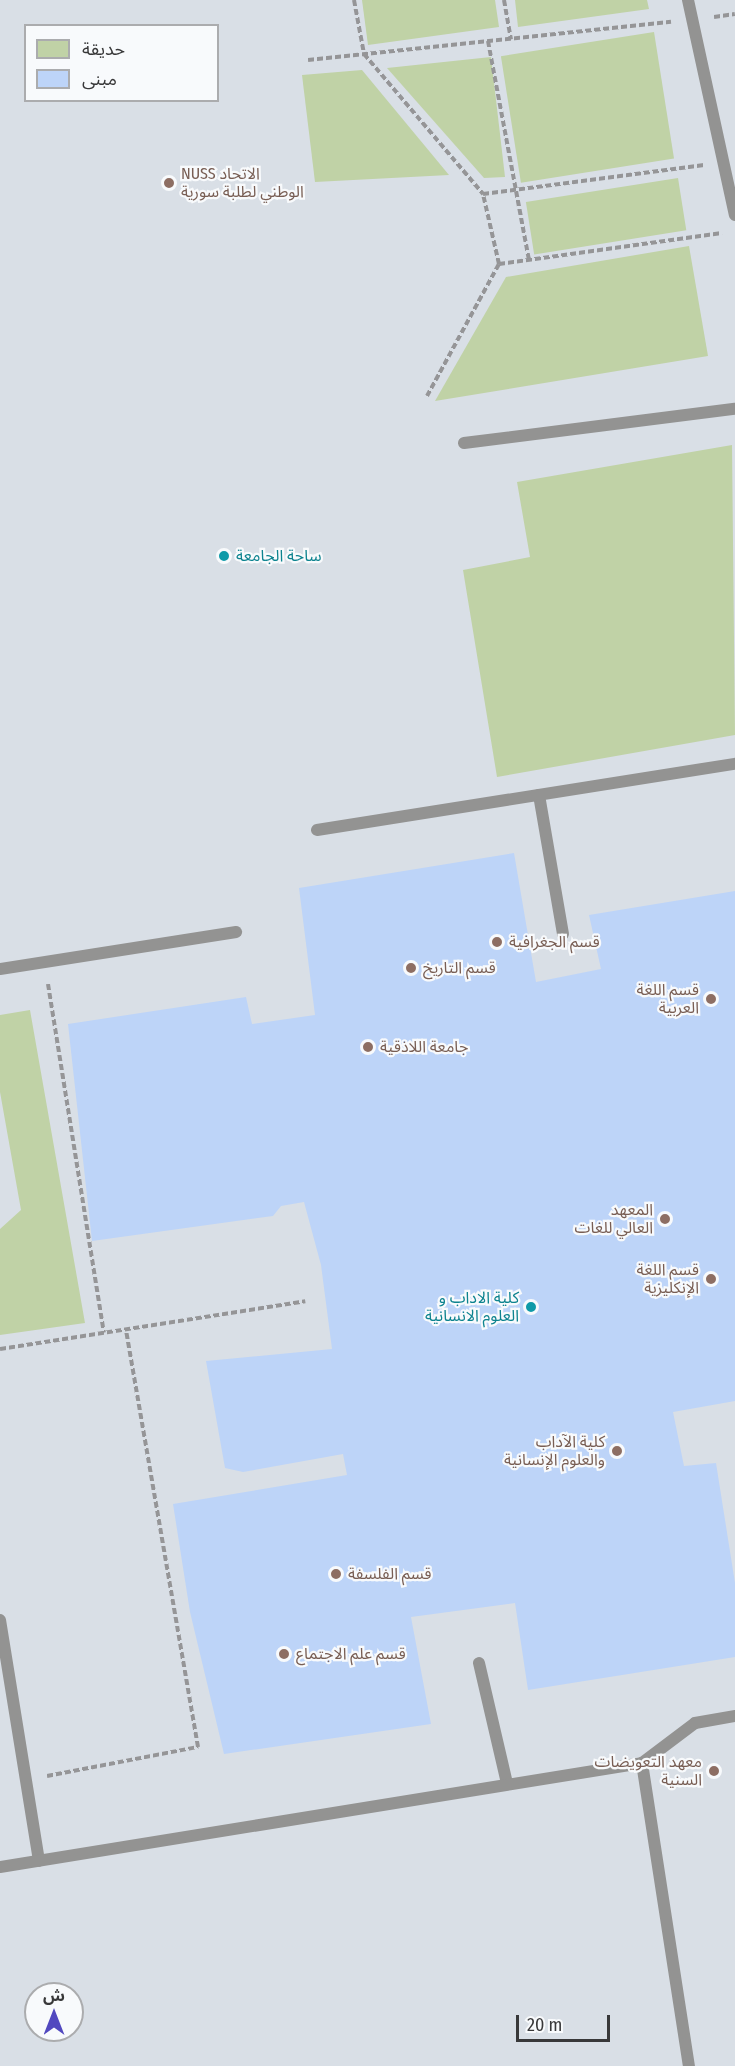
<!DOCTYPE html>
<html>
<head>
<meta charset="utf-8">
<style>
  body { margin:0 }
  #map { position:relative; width:735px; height:2066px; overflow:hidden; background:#ebecef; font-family:"Fira Sans Condensed","Noto Sans Arabic",sans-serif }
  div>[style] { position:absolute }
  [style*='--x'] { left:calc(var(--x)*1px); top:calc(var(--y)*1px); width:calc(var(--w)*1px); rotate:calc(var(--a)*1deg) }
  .built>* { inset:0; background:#d9dfe6 }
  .green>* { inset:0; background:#c0d2a6; transform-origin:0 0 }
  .building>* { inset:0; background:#bdd4f8 }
  .path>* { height:4px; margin-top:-2px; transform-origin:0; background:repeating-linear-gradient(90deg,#959597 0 6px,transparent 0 9px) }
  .lane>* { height:12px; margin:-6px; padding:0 6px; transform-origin:6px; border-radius:6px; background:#939392 }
  .dots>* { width:16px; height:16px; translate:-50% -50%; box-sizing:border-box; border:3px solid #f8fafc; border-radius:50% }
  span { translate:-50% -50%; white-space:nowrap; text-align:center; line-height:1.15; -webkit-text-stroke:4.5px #f8fafc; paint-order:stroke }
  .education-label { font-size:16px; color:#785e54 }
  .left { translate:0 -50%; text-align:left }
  .right { translate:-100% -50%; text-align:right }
  .culture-label { font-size:16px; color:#0d838f }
  .legend { position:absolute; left:24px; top:24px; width:195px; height:78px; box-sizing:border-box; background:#f8fafc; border:2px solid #abacae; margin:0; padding:8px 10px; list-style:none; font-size:18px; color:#383839 }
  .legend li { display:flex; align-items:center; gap:12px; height:30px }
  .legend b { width:30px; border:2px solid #abacae }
  .north { position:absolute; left:24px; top:1982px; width:60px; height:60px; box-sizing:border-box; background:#f8fafc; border:2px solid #abacae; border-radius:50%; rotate:0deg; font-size:16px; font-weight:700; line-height:24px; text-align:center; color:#383839 }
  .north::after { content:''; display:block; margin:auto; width:21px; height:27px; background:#5148bf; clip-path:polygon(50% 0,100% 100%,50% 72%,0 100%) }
  .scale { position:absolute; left:516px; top:2015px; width:94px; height:27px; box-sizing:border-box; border:3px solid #383839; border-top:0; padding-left:8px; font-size:18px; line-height:21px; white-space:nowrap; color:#383839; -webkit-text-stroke:4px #f8fafc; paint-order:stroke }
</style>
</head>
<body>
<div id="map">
  <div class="built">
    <i style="clip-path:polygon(evenodd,0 0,735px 0,735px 2066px,0 2066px,0 0,26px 26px,218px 26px,218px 100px,26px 100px,26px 26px,0 0,36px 1994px,72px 1994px,72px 2030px,36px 2030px,36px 1994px)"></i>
  </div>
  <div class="green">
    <i style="clip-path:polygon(362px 0,495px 0,499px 27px,368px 45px)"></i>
    <i style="clip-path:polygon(515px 0,647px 0,649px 9px,518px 27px)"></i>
    <i style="left:654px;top:32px;width:128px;height:155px;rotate:81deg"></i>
    <i style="clip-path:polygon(491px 57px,505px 177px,484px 178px,387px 68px)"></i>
    <i style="clip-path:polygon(362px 70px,449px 175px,315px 182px,302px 75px)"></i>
    <i style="left:678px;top:178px;width:53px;height:154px;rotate:81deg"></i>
    <i style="clip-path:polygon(689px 246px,708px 356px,435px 401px,506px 277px)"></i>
    <i style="clip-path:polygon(732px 445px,735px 735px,497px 777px,463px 570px,530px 557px,517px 482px)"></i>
    <i style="clip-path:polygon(30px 1010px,85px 1323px,0 1335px,0 1229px,21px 1210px,0 1092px,0 1015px)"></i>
  </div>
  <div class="building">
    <i style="clip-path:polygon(514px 853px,536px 982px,601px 969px,589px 915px,735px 891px,735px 1401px,673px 1412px,684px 1466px,716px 1463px,735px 1583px,735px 1657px,528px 1690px,515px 1603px,411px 1617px,431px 1724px,224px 1754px,190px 1612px,173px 1504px,347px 1475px,343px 1454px,243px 1472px,225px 1468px,206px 1361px,332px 1349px,321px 1265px,304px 1202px,281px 1206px,273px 1216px,92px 1241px,68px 1024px,246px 997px,252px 1024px,315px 1015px,299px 888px)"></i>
  </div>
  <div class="path">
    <i style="--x:354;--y:0;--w:55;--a:79.5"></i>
    <i style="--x:364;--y:54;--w:184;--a:49.6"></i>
    <i style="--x:483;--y:194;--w:223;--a:-7.5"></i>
    <i style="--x:504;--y:0;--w:40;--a:80"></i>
    <i style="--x:714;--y:17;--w:21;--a:-8"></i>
    <i style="--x:488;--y:41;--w:223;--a:79.4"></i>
    <i style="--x:308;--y:60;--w:365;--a:-6"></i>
    <i style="--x:499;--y:264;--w:225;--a:-7.9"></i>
    <i style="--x:427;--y:396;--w:150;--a:-61.4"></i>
    <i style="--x:499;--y:264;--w:72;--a:-102.9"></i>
    <i style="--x:48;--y:984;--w:353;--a:80.9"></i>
    <i style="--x:0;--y:1349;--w:309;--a:-8.9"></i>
    <i style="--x:47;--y:1776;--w:154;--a:-10.9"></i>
    <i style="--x:198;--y:1747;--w:424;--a:-99.8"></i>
  </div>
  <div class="lane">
    <i style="--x:688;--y:0;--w:220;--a:77.7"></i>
    <i style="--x:464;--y:443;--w:273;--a:-7.2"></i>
    <i style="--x:539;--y:795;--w:141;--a:80.2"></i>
    <i style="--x:317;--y:830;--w:423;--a:-9"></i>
    <i style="--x:0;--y:969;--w:239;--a:-8.9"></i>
    <i style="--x:0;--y:1620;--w:244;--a:80.8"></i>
    <i style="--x:479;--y:1663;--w:123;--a:76.9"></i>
    <i style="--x:642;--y:1763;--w:307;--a:81.2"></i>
    <i style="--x:0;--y:1867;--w:650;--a:-9.2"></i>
    <i style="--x:642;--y:1763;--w:66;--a:-37"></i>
    <i style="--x:695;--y:1723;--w:41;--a:-9.9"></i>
  </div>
  <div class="dots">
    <i style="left:169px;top:183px;background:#8d6e63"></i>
    <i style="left:224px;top:556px;background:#0f9aa8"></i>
    <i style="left:497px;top:942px;background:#8d6e63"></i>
    <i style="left:411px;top:968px;background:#8d6e63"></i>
    <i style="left:711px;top:999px;background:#8d6e63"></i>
    <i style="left:368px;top:1047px;background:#8d6e63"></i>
    <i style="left:665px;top:1219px;background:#8d6e63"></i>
    <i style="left:711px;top:1279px;background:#8d6e63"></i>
    <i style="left:531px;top:1307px;background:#0f9aa8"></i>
    <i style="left:617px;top:1451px;background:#8d6e63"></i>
    <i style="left:336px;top:1574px;background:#8d6e63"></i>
    <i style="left:284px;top:1654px;background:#8d6e63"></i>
    <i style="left:714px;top:1771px;background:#8d6e63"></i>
  </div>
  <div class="education-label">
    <span class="left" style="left:181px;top:183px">NUSS الاتحاد<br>الوطني لطلبة سورية</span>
    <span class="left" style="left:509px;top:942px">قسم الجغرافية</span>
    <span class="left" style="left:423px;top:968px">قسم التاريخ</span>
    <span class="right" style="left:699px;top:999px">قسم اللغة<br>العربية</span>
    <span class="left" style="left:380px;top:1047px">جامعة اللاذقية</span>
    <span class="right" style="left:653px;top:1219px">المعهد<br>العالي للغات</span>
    <span class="right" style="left:699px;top:1279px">قسم اللغة<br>الإنكليزية</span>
    <span class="right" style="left:605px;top:1451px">كلية الآداب<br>والعلوم الإنسانية</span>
    <span class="left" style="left:348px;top:1574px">قسم الفلسفة</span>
    <span class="left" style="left:296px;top:1654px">قسم علم الاجتماع</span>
    <span class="right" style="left:702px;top:1771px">معهد التعويضات<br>السنية</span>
  </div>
  <div class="culture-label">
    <span class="left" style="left:236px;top:556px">ساحة الجامعة</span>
    <span class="right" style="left:519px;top:1307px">كلية الاداب و<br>العلوم الانسانية</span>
  </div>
  <ul class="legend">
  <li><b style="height:16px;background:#c0d2a6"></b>حديقة</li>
  <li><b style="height:16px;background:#bdd4f8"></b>مبنى</li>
  </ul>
  <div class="north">ش</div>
  <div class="scale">20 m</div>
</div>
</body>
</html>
